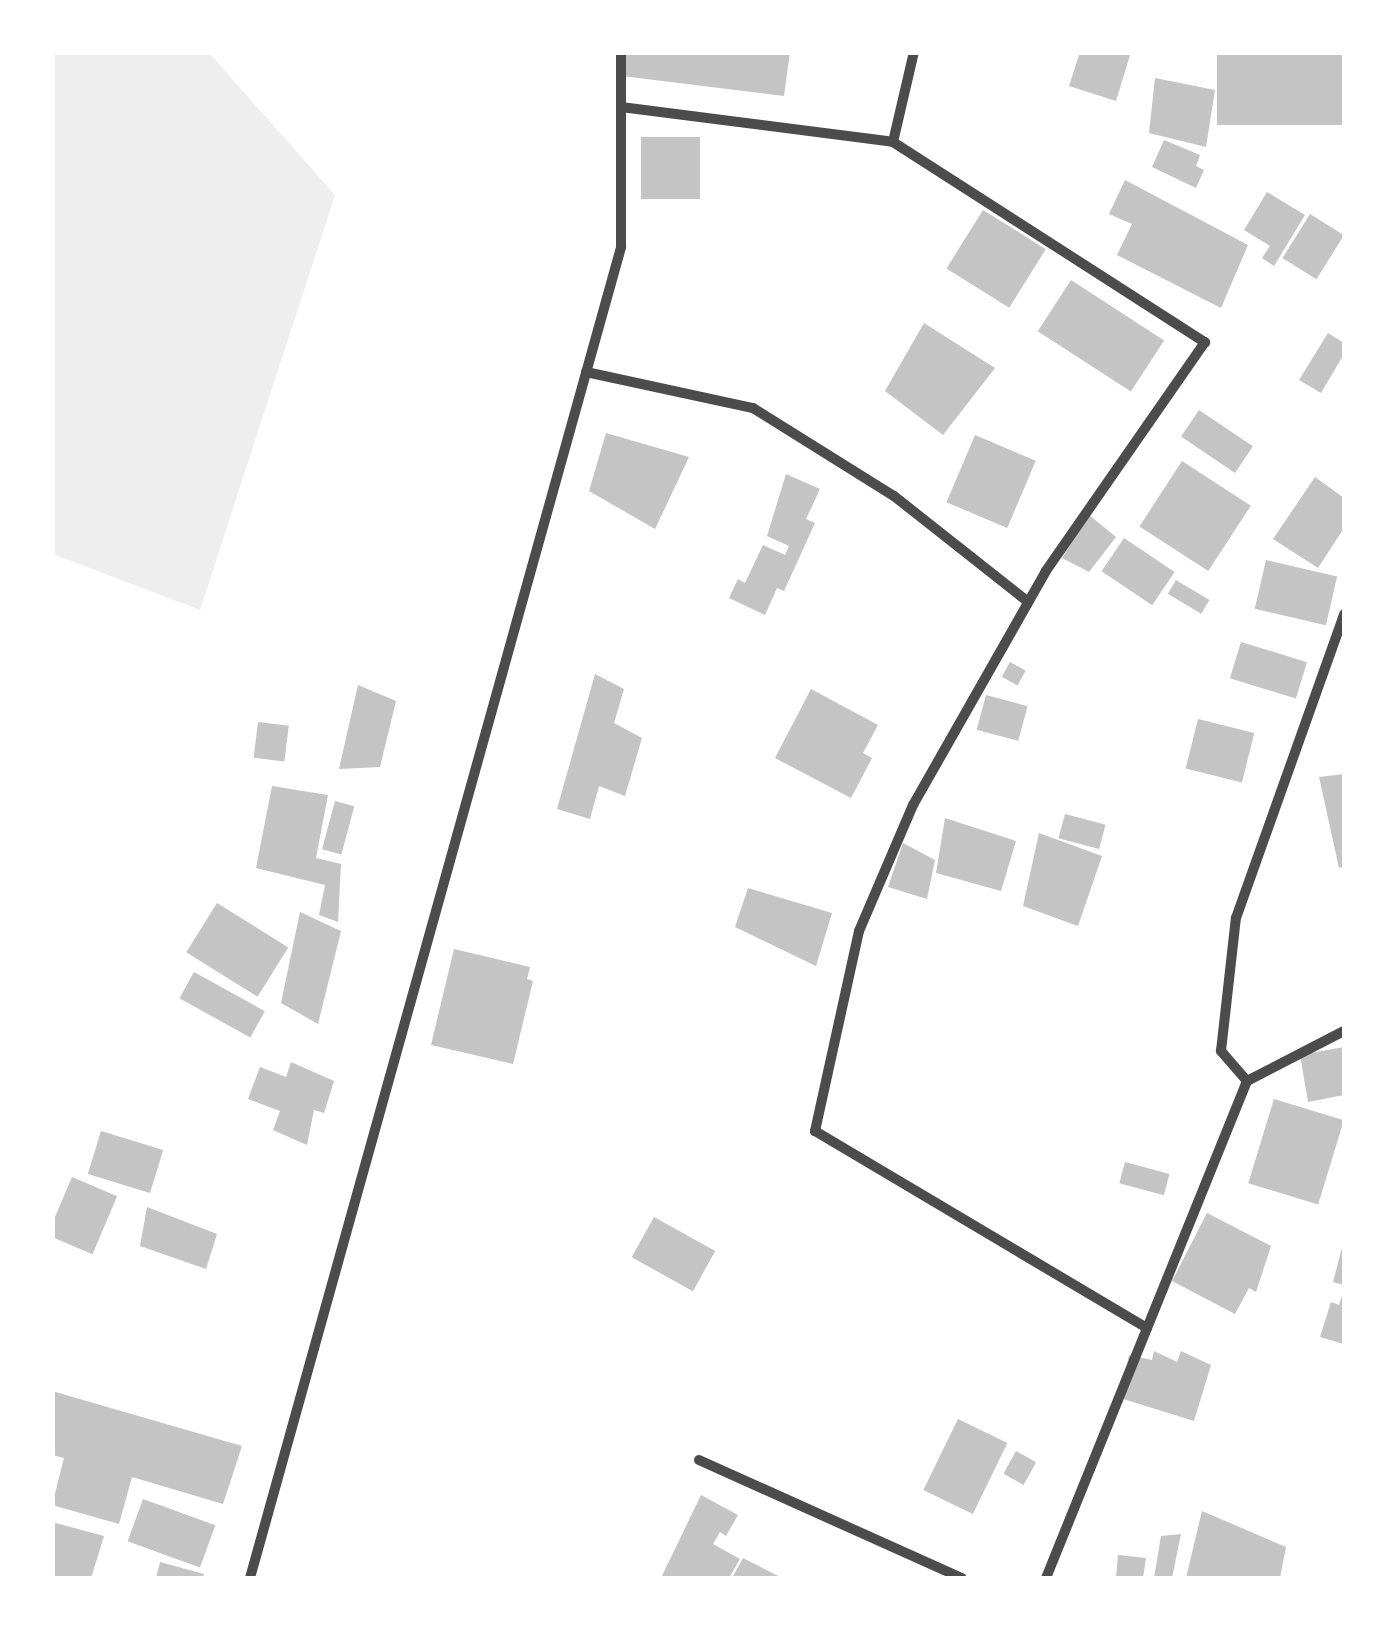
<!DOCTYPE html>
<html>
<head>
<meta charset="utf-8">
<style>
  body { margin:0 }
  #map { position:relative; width:1397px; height:1631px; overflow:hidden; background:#fff; font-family:"Archivo Narrow",sans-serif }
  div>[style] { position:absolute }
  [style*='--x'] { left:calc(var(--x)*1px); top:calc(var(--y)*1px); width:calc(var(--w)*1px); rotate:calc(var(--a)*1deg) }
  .green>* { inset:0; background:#eee }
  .building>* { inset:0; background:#c4c4c4; transform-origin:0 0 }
  .minor>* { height:10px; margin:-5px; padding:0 5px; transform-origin:5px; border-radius:5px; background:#4c4c4c }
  span { translate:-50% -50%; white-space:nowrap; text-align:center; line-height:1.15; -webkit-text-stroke:9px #fff; paint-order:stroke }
  .frame { position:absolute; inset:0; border:55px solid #fff; pointer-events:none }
</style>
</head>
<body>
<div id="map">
  <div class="green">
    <i style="clip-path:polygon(52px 53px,209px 53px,335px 195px,200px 610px,53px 554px)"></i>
  </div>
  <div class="building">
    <i style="clip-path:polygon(625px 52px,790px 52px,784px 96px,622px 76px)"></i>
    <i style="clip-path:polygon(1080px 52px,1131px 52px,1116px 101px,1069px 86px)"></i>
    <i style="left:1344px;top:53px;width:72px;height:127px;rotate:90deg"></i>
    <i style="clip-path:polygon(1155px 78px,1215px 90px,1206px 147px,1149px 133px)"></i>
    <i style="left:641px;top:137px;width:59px;height:62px"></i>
    <i style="clip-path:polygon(1164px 140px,1200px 155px,1196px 166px,1204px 170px,1196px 188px,1152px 167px)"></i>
    <i style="clip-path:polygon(1125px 180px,1248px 245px,1221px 308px,1117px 255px,1132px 224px,1109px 214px)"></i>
    <i style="clip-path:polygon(1267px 192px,1305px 215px,1274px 266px,1262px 258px,1270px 246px,1244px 230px)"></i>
    <i style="left:983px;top:210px;width:74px;height:69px;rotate:32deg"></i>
    <i style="left:1310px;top:214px;width:40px;height:52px;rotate:32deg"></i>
    <i style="left:1071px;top:280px;width:111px;height:61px;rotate:33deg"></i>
    <i style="clip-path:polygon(924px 323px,995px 368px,943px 435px,885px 391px)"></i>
    <i style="clip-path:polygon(1328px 333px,1344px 343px,1344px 354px,1321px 393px,1299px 380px)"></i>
    <i style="left:1199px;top:410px;width:65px;height:32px;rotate:34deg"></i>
    <i style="clip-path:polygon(606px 433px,689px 457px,655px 529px,589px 491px)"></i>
    <i style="left:975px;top:435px;width:66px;height:73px;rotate:23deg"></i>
    <i style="left:1182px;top:461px;width:82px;height:78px;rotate:33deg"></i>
    <i style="clip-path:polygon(786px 474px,820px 489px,806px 519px,815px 523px,784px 591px,777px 588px,765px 615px,729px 598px,738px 579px,745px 583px,763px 545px,785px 555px,789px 546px,767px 536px)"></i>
    <i style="clip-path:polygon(1315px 477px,1344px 498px,1344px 528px,1318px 568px,1273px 539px)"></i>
    <i style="clip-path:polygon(1088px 514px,1116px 537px,1089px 572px,1062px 558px)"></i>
    <i style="left:1124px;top:538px;width:61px;height:40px;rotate:34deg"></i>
    <i style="left:1266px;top:560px;width:73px;height:50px;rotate:13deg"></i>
    <i style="left:1176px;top:580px;width:39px;height:16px;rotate:31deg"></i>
    <i style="left:1241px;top:642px;width:69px;height:38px;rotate:17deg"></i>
    <i style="left:1010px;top:662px;width:18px;height:17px;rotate:29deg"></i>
    <i style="clip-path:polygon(595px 674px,624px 689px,614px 723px,642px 738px,625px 796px,599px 786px,590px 819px,557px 809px)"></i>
    <i style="clip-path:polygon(358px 685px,396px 701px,380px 767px,339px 769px)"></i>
    <i style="clip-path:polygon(811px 689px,878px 725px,863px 753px,872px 758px,851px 798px,775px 758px)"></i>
    <i style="left:986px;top:695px;width:43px;height:36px;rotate:15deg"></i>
    <i style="left:1198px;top:719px;width:58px;height:51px;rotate:14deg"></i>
    <i style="left:258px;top:722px;width:31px;height:36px;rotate:7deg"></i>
    <i style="clip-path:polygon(1344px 774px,1344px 866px,1339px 868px,1319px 777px)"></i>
    <i style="clip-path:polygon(272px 786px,328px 795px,316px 858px,341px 864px,338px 922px,319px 915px,325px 885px,256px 868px)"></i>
    <i style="left:335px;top:801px;width:20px;height:50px;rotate:15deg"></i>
    <i style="left:1065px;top:814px;width:42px;height:25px;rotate:15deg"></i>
    <i style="clip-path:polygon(945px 818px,1016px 841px,1001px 891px,936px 873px)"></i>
    <i style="clip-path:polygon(1039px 833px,1102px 856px,1078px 926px,1023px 906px)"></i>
    <i style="clip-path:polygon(903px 843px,935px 860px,927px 899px,888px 887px)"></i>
    <i style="clip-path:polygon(748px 888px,832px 913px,816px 966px,735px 927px)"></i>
    <i style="left:217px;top:903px;width:84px;height:58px;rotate:32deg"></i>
    <i style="clip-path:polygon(300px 912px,341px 931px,318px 1024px,281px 1003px)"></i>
    <i style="clip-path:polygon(454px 949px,530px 967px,527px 979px,533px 981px,513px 1064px,431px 1045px)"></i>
    <i style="left:194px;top:972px;width:81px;height:30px;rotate:29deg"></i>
    <i style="clip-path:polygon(1344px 1047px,1344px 1095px,1308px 1102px,1300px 1055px)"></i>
    <i style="clip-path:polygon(291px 1062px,334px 1081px,324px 1113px,314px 1110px,307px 1145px,273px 1130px,280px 1111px,248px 1099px,260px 1067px,286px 1077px)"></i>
    <i style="left:1274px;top:1099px;width:73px;height:88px;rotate:17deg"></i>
    <i style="left:101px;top:1131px;width:65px;height:45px;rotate:17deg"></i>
    <i style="left:1125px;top:1162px;width:46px;height:22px;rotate:15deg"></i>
    <i style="left:72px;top:1177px;width:49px;height:63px;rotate:23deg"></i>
    <i style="clip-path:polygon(147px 1207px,217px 1234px,206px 1269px,140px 1246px)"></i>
    <i style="clip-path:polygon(1207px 1213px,1271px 1246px,1256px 1292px,1249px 1288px,1235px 1314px,1172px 1281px)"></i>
    <i style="left:654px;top:1217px;width:70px;height:46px;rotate:29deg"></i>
    <i style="clip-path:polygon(1343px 1244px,1344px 1244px,1344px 1285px,1333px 1282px)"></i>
    <i style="clip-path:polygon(1344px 1289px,1344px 1344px,1320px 1337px,1331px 1302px,1339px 1305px)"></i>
    <i style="clip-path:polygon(1154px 1351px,1177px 1362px,1181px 1351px,1211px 1365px,1194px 1421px,1120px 1398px,1129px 1355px,1152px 1360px)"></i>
    <i style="clip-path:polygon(52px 1391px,242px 1446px,223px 1504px,132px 1477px,119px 1524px,52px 1505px,64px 1458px,52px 1455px)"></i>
    <i style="left:958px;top:1419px;width:55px;height:79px;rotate:26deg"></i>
    <i style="left:1016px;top:1451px;width:23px;height:26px;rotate:29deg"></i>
    <i style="clip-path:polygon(701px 1495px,738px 1515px,726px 1536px,720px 1532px,713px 1544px,740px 1559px,729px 1578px,661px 1578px)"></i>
    <i style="left:143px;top:1499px;width:77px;height:45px;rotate:20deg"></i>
    <i style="clip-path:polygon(1202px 1511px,1286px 1547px,1280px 1578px,1186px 1578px)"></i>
    <i style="clip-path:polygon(52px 1522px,104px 1536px,91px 1578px,52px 1578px)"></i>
    <i style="clip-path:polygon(1181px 1534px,1172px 1578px,1154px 1578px,1161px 1536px)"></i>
    <i style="clip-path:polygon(1118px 1555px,1146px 1558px,1143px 1578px,1116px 1578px)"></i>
    <i style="clip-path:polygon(743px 1558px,782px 1578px,732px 1578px)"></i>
    <i style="clip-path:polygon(160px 1562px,204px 1574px,203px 1578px,156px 1578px)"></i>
  </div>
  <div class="minor">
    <i style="--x:621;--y:107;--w:274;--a:7.3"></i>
    <i style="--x:893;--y:142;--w:371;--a:32.7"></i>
    <i style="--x:1205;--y:342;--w:279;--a:124.8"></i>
    <i style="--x:1046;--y:571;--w:269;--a:119.6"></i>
    <i style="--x:913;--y:805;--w:137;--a:113.2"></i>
    <i style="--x:859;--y:931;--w:205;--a:102.4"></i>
    <i style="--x:815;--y:1131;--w:386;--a:30.7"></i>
    <i style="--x:893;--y:142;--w:92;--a:-76.9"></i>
    <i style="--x:586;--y:372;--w:171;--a:12.2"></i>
    <i style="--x:753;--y:408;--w:166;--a:32"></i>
    <i style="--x:894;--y:496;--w:171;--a:38.3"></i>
    <i style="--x:1247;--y:1081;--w:40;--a:-131"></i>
    <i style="--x:1221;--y:1051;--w:134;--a:-83.6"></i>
    <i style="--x:1236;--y:918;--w:323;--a:-70.4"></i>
    <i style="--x:699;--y:1460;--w:288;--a:24.2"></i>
    <i style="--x:250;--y:1578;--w:1382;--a:-74.42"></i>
    <i style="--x:621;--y:247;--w:195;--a:-90"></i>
    <i style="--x:1046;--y:1578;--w:536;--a:-67.98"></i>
    <i style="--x:1247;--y:1081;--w:109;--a:-27.3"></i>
  </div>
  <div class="frame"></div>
</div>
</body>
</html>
